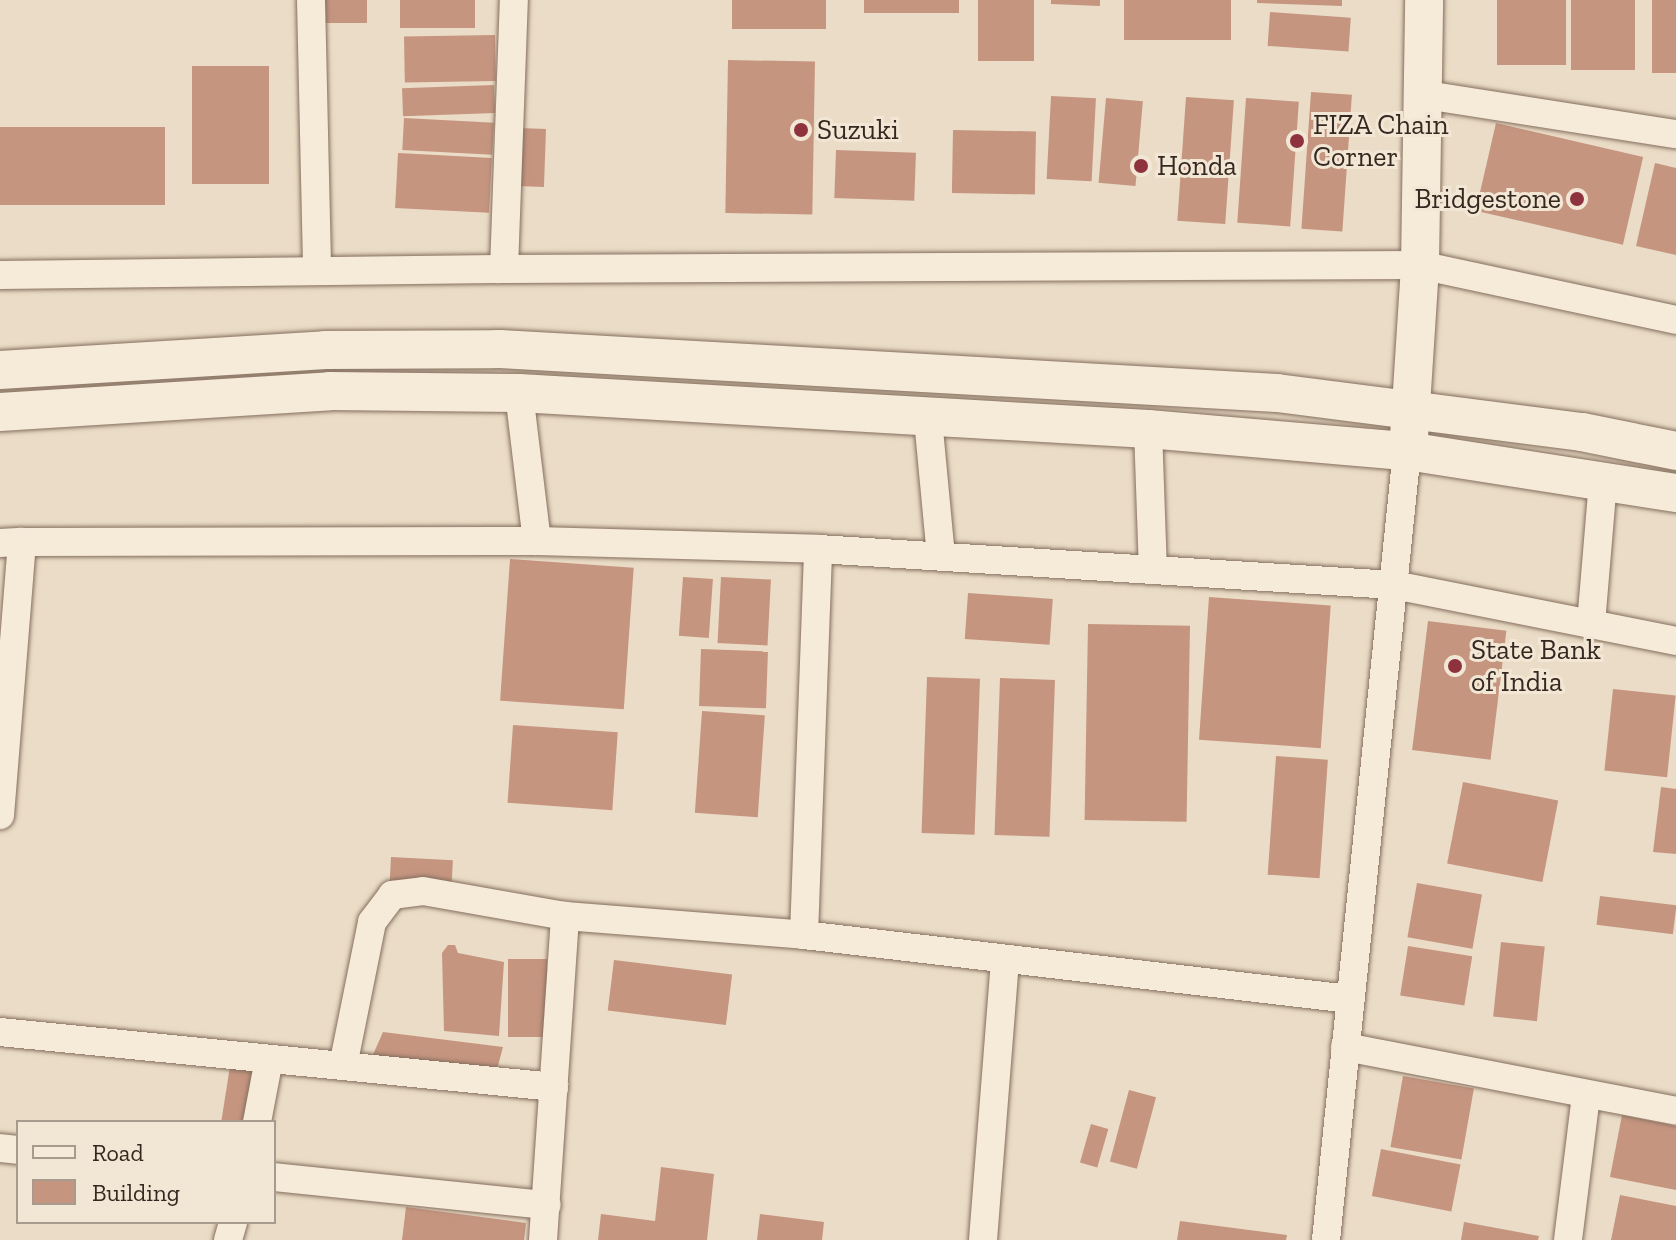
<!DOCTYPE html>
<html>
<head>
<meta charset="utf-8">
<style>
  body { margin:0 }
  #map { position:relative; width:1676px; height:1240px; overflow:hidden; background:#eadcc6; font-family:"Zilla Slab",serif }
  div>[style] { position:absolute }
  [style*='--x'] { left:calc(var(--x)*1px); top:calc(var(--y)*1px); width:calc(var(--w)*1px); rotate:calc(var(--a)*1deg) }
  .building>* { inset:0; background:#c59580; transform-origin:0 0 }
  .roads { filter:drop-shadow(0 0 2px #846e5d) drop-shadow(0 0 2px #846e5d) }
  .street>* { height:28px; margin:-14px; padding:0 14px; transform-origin:14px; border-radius:14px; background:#f6ead9 }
  .secondary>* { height:38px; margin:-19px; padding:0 19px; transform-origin:19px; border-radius:19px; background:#f6ead9 }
  .dots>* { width:22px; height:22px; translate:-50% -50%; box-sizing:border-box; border:4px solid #f2e7d5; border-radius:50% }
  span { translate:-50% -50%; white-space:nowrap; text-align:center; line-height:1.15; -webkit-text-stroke:6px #f2e7d5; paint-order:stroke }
  .poi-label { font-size:28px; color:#362820 }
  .left { translate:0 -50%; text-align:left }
  .right { translate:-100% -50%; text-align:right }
  .legend { position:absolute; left:16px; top:1120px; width:260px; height:104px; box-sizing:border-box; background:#f2e7d5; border:2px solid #a79b8d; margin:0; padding:10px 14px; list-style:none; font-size:24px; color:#362820 }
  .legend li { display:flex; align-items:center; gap:16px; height:40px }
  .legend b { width:40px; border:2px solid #a79b8d }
</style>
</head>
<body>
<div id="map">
  <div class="building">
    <i style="left:317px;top:0;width:50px;height:23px"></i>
    <i style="left:400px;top:0;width:75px;height:28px"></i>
    <i style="left:732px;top:0;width:94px;height:29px"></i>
    <i style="left:864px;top:0;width:95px;height:13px"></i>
    <i style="left:978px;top:0;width:56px;height:61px"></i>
    <i style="clip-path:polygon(1051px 0,1100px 0,1100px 6px,1051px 4px)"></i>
    <i style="left:1124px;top:0;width:107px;height:40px"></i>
    <i style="clip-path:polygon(1257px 0,1342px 0,1342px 6px,1257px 3px)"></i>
    <i style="left:1497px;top:0;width:69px;height:65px"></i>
    <i style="left:1571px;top:0;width:64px;height:70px"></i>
    <i style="left:1652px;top:0;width:24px;height:73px"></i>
    <i style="left:1270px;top:12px;width:81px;height:34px;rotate:4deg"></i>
    <i style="left:495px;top:35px;width:46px;height:91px;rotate:89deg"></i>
    <i style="left:728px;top:60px;width:87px;height:153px;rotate:1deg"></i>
    <i style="left:192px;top:66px;width:77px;height:118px"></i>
    <i style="left:494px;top:85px;width:28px;height:92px;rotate:88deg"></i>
    <i style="left:1311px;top:92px;width:41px;height:137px;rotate:4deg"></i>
    <i style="left:1051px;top:96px;width:45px;height:83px;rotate:3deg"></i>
    <i style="left:1186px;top:97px;width:48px;height:124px;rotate:4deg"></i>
    <i style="left:1106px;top:98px;width:37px;height:85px;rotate:5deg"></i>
    <i style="left:1246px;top:98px;width:53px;height:125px;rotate:4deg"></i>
    <i style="left:404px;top:118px;width:90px;height:32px;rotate:3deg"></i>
    <i style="left:1496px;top:123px;width:151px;height:90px;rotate:13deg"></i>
    <i style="left:0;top:127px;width:165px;height:78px"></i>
    <i style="left:519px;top:128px;width:27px;height:58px;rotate:2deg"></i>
    <i style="left:953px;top:130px;width:83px;height:63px;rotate:1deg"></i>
    <i style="left:836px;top:150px;width:80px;height:48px;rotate:2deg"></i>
    <i style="left:398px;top:153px;width:94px;height:55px;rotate:3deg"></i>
    <i style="clip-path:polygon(1655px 163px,1676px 168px,1676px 255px,1636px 246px)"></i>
    <i style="left:510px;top:559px;width:124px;height:142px;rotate:4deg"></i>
    <i style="left:683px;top:577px;width:30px;height:59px;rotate:4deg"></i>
    <i style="left:721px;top:577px;width:50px;height:66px;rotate:3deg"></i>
    <i style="left:968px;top:593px;width:85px;height:46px;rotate:4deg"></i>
    <i style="left:1209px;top:597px;width:122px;height:143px;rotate:4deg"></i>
    <i style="left:1428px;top:621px;width:79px;height:130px;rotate:7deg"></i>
    <i style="left:1088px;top:624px;width:102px;height:196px;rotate:1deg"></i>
    <i style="left:701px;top:649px;width:67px;height:57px;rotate:2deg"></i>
    <i style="left:927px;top:677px;width:53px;height:156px;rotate:2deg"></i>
    <i style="left:1000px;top:678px;width:55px;height:157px;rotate:2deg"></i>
    <i style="left:1613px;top:689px;width:63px;height:82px;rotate:6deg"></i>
    <i style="left:702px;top:711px;width:63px;height:102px;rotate:4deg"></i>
    <i style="left:513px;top:725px;width:105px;height:78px;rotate:4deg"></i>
    <i style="left:1276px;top:756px;width:52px;height:119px;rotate:4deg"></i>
    <i style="left:1463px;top:782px;width:97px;height:83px;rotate:11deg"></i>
    <i style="clip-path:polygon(1661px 787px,1676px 789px,1676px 854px,1653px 852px)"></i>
    <i style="left:391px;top:857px;width:62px;height:26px;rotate:3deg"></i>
    <i style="left:1417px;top:883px;width:66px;height:55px;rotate:10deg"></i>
    <i style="left:1600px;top:896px;width:77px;height:29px;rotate:7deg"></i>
    <i style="left:1501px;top:942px;width:44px;height:75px;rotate:6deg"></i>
    <i style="clip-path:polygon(448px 945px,455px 945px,458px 953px,504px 962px,499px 1036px,444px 1031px,442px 953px)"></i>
    <i style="left:1408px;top:946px;width:65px;height:50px;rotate:9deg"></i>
    <i style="left:508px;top:959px;width:39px;height:78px"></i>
    <i style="left:614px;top:960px;width:119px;height:51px;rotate:7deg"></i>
    <i style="clip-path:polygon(383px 1032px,503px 1047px,495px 1077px,368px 1066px)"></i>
    <i style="left:231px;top:1060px;width:30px;height:63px;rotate:9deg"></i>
    <i style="left:1403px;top:1076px;width:72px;height:72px;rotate:10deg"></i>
    <i style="left:1129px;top:1090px;width:28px;height:74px;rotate:15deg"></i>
    <i style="clip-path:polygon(1622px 1115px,1676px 1126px,1676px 1190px,1610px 1177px)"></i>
    <i style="left:1091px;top:1124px;width:18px;height:40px;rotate:16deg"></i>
    <i style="left:1381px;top:1149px;width:81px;height:48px;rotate:11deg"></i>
    <i style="clip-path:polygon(661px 1167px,714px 1174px,707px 1240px,598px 1240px,601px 1214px,655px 1221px)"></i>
    <i style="clip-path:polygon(1620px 1195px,1676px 1206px,1676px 1240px,1611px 1240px)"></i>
    <i style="clip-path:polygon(406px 1207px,526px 1223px,524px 1240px,402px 1240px)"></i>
    <i style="clip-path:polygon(760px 1214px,824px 1222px,822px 1240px,757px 1240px)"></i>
    <i style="clip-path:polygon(1180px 1221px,1287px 1235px,1286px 1240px,1177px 1240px)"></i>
    <i style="clip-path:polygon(1464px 1222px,1539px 1236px,1538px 1240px,1461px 1240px)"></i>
  </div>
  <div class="roads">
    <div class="street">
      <i style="--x:311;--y:0;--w:271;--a:88.7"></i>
      <i style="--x:1426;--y:95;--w:253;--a:8.9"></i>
      <i style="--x:504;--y:269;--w:269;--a:-87.9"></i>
      <i style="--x:0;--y:275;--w:504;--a:-0.68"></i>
      <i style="--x:504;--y:269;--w:916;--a:-0.25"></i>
      <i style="--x:1420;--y:265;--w:262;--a:12.1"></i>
      <i style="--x:519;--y:393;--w:149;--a:83.1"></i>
      <i style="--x:537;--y:541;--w:281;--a:1.6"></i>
      <i style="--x:818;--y:549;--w:577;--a:3.58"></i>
      <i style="--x:1394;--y:585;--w:288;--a:11.2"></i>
      <i style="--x:928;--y:419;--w:138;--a:84.6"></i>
      <i style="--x:1148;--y:429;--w:141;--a:88"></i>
      <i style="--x:22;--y:542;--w:515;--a:-0.11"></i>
      <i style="--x:0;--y:543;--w:22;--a:-3"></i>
      <i style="--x:22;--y:542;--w:274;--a:94.6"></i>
      <i style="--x:1591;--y:624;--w:144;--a:-85.2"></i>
      <i style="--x:804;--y:935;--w:386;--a:-87.9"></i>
      <i style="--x:0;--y:1032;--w:557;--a:5.67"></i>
      <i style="--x:1345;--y:1047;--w:337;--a:10.9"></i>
      <i style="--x:343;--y:1066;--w:147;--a:-78.6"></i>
      <i style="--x:372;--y:922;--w:34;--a:-53"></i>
      <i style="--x:392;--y:895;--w:31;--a:-7"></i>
      <i style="--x:423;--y:891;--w:144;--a:10"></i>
      <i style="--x:565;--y:916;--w:240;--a:4.5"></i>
      <i style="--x:804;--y:935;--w:550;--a:6.69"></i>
      <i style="--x:257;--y:1122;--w:64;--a:-79.2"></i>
      <i style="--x:0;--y:1148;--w:18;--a:6"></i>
      <i style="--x:274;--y:1177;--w:274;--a:5.9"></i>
      <i style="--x:228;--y:1240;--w:19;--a:-74"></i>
      <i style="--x:543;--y:1240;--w:325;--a:-86.1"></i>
      <i style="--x:983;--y:1240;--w:280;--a:-85.5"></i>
      <i style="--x:1326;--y:1240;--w:793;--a:-84.14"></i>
      <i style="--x:1568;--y:1240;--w:145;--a:-82.9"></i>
    </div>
    <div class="secondary">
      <i style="--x:0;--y:370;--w:326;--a:-3.5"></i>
      <i style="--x:325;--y:350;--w:175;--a:-0.3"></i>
      <i style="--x:500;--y:349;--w:778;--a:3.24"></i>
      <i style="--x:1277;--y:393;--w:307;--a:7.3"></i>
      <i style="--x:1582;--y:432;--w:96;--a:11.4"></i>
      <i style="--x:0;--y:412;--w:331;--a:-3.6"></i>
      <i style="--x:330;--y:391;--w:189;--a:0.6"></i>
      <i style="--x:519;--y:393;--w:630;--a:3.28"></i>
      <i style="--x:1148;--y:429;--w:260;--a:4.9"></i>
      <i style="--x:1407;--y:451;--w:272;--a:8.9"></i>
      <i style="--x:1409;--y:437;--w:172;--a:-86.3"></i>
      <i style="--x:1420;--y:265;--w:265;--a:-89.1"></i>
    </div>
  </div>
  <div class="dots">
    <i style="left:801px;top:130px;background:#8e333d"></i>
    <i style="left:1297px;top:141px;background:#8e333d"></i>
    <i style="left:1141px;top:166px;background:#8e333d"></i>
    <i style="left:1577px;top:199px;background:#8e333d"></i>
    <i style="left:1455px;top:666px;background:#8e333d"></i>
  </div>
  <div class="poi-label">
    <span class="left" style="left:1313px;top:141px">FIZA Chain<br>Corner</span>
    <span class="left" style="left:817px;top:130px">Suzuki</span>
    <span class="left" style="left:1157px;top:166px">Honda</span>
    <span class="right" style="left:1561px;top:199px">Bridgestone</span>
    <span class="left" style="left:1471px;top:666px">State Bank<br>of India</span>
  </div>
  <ul class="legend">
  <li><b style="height:10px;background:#f6ead9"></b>Road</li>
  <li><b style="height:22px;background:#c59580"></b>Building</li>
  </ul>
</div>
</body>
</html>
